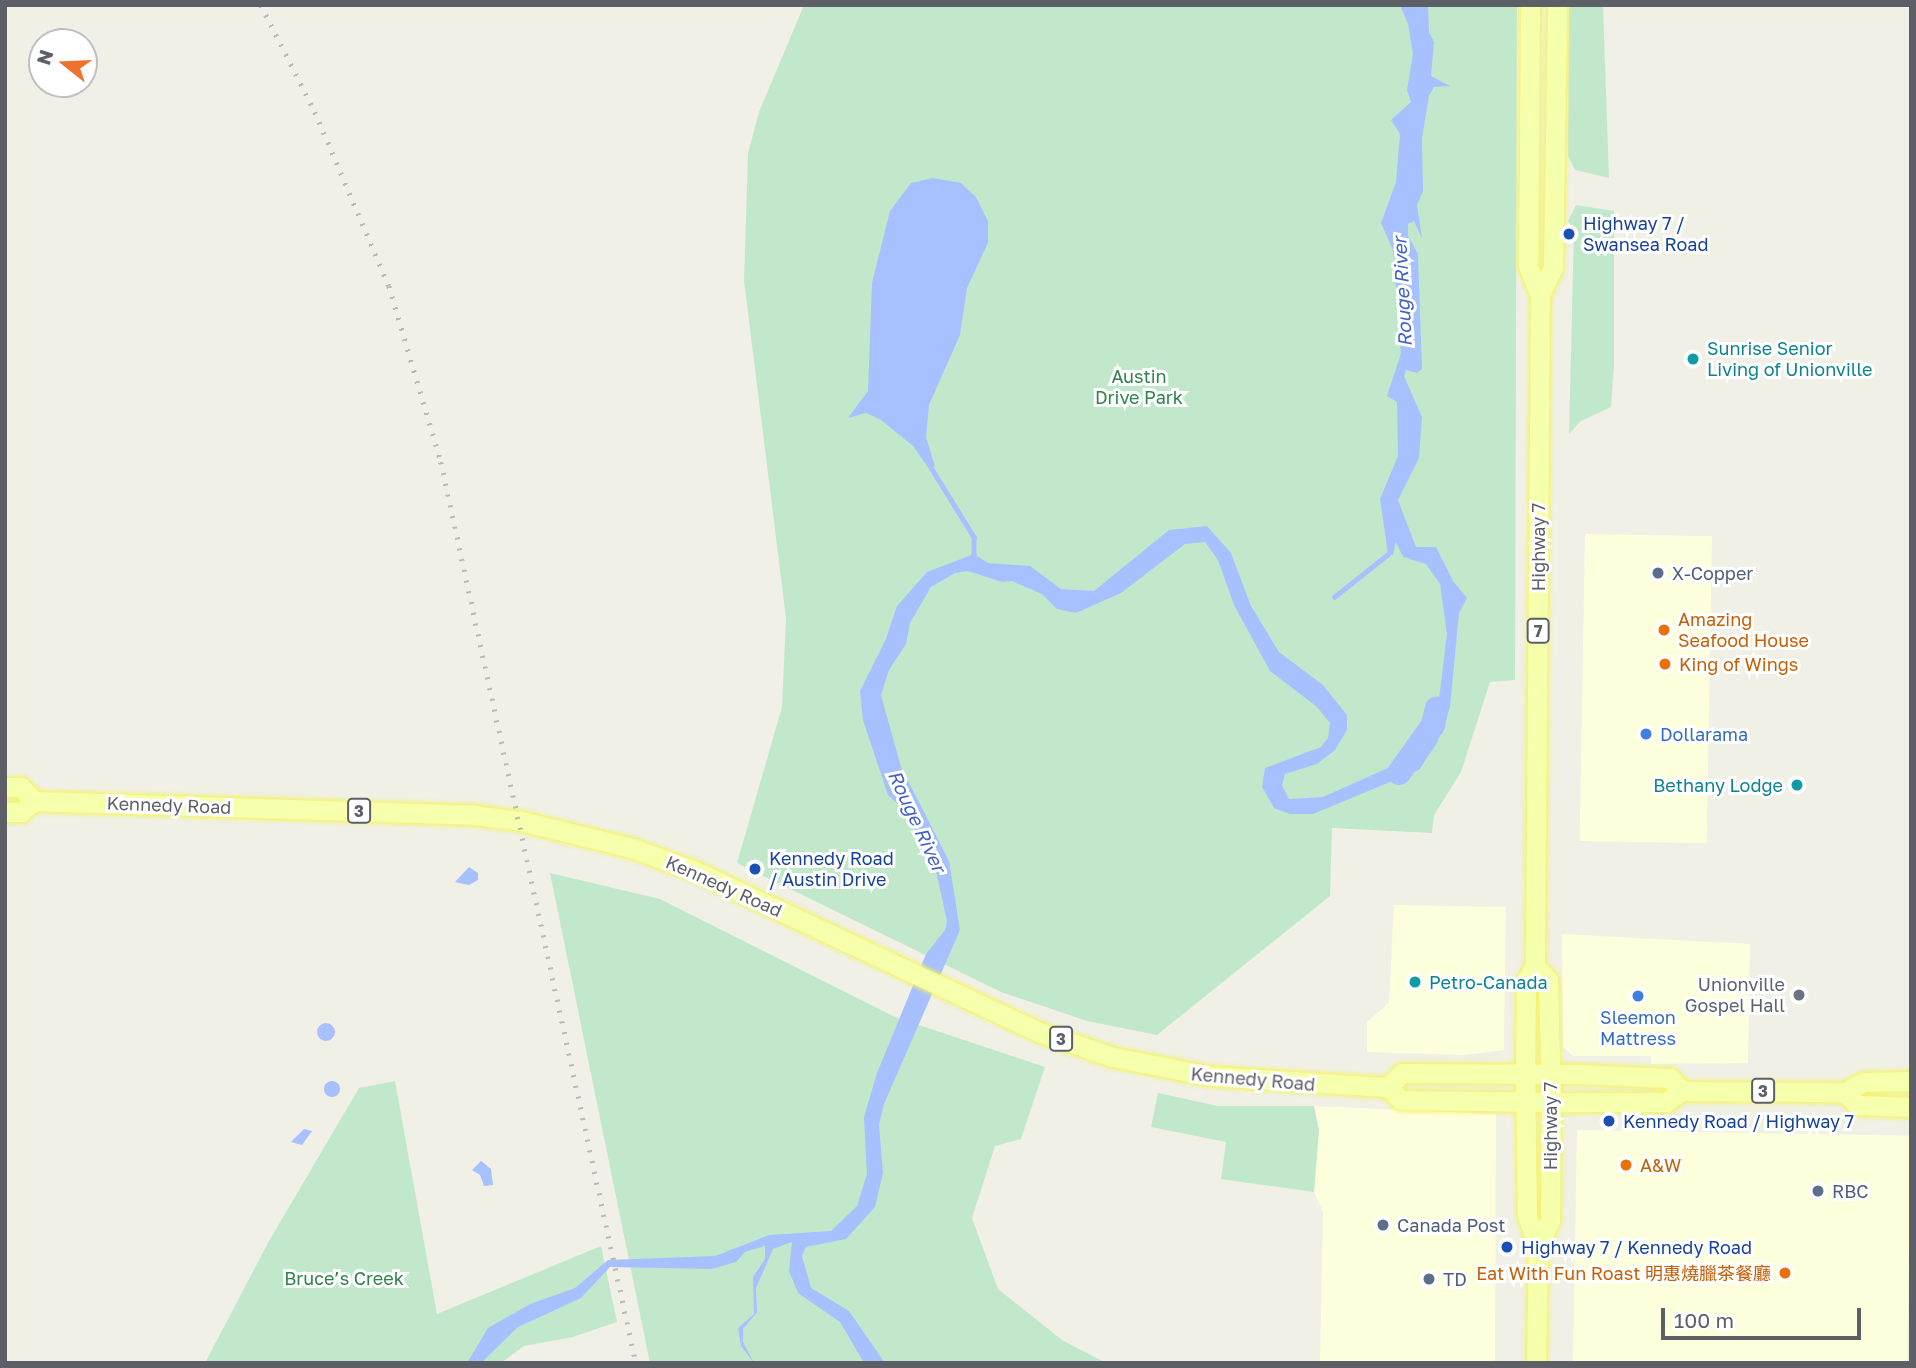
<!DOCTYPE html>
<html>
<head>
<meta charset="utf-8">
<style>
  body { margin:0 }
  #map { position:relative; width:1916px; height:1368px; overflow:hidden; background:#f0f0e6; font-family:"Golos Text","Noto Sans SC",sans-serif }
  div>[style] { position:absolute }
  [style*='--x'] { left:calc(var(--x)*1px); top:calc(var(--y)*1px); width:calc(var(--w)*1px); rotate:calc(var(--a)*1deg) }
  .commercial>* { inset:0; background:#fdffdc; transform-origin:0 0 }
  .green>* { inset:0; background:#c2e8cc }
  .water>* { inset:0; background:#a7c0ff }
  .round { border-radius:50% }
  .stream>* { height:4.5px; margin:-2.25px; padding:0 2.25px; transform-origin:2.25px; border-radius:2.25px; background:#a7c0ff }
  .river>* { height:24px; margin:-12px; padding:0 12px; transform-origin:12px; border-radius:12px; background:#a7c0ff }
  .roads { filter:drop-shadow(0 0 2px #f5f45a) drop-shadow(0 0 2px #f5f45a) }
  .major>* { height:19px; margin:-9.5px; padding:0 9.5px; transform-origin:9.5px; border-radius:9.5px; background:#f6ffac }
  .rail>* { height:4.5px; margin-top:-2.25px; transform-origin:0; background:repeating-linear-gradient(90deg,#b9b9ba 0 2px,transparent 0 11px) }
  .dots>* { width:19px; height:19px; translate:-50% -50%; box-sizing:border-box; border:4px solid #fff; border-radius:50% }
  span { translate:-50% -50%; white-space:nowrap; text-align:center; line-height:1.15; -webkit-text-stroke:6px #fff; paint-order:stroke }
  .shield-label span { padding:2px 5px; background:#fff; border:2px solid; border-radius:5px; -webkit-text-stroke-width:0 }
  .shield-label { font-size:16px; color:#5d5f67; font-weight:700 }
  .transit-label { font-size:18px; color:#164399 }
  .left { translate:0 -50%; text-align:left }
  .culture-label { font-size:18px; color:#0d838f }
  .right { translate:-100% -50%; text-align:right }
  .park-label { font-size:18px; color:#31824c }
  .street-label { font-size:18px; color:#5d5f67 }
  .service-label { font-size:18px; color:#4e5e75 }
  .food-label { font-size:18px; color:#c56008 }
  .shop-label { font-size:18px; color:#366cbe }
  .worship-label { font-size:18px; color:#5b616d }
  .water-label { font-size:19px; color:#4561c7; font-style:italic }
  .frame { position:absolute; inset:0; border:7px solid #5d5f67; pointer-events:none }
  .north { position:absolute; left:28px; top:28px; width:70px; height:70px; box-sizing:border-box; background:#fff; border:2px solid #bebfc2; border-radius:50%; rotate:288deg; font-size:19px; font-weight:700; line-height:28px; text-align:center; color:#5d5f67 }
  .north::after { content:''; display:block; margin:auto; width:24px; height:32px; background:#ee722e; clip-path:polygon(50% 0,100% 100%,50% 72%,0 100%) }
  .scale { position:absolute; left:1661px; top:1308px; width:200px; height:32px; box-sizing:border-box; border:4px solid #5d5f67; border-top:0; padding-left:9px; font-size:21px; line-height:24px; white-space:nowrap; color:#5d5f67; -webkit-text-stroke:5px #fff; paint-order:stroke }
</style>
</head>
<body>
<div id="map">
  <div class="commercial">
    <i style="left:1585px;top:534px;width:127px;height:307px;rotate:1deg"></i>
    <i style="clip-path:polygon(1394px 905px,1506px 907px,1504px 1050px,1465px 1055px,1367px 1052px,1367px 1022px,1389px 1003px)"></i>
    <i style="clip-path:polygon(1562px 934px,1750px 944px,1748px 1063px,1651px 1064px,1651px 1056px,1573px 1056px,1563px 1047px)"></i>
    <i style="clip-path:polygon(1314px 1106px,1496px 1114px,1495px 1363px,1320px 1363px,1323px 1212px,1314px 1192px,1319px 1130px)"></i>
    <i style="left:1577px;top:1130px;width:334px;height:233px;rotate:1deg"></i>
  </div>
  <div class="green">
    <i style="clip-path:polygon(804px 5px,1517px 5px,1515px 680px,1490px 682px,1461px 772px,1434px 815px,1432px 833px,1332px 828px,1330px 896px,1157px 1035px,1087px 1021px,1001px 992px,737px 863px,782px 707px,786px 618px,744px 281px,748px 153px,759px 112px)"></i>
    <i style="clip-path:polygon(1569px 5px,1603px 5px,1609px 178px,1575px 170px,1568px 156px)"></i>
    <i style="clip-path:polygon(1576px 205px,1614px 211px,1614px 365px,1611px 407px,1581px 421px,1569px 434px,1574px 229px,1568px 221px)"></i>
    <i style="clip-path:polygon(550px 873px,660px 899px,895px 1017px,1045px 1067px,1021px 1139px,995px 1146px,972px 1218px,998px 1289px,1062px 1340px,1106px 1363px,650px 1363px)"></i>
    <i style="clip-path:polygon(395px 1081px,437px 1314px,601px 1246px,617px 1322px,573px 1337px,524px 1346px,501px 1363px,205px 1363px,269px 1241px,359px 1088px)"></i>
    <i style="clip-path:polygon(1158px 1093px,1218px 1106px,1314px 1106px,1319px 1130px,1314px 1192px,1221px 1179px,1226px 1142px,1151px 1127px)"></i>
  </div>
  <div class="water">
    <i style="clip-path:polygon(1400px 5px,1428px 5px,1429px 32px,1434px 42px,1431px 76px,1450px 86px,1434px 87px,1429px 96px,1422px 138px,1423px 191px,1417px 205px,1422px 239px,1414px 221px,1408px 224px,1408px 236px,1418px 254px,1422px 369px,1417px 373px,1406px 370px,1404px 376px,1422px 417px,1419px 458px,1398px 500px,1416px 547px,1436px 547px,1453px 581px,1467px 598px,1459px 613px,1450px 707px,1437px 743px,1419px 770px,1313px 814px,1290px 814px,1274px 808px,1262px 787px,1265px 768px,1321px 747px,1328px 738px,1330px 723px,1316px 706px,1270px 671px,1234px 605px,1218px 560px,1205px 542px,1185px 544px,1121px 593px,1076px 613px,1057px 609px,1042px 594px,1012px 581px,1002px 582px,968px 571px,955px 573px,931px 587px,910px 623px,906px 644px,889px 670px,881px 695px,901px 767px,949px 861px,960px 930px,884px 1104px,879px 1125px,883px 1173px,875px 1207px,846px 1239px,806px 1247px,802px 1256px,811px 1288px,849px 1311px,885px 1363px,864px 1363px,840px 1322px,798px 1293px,789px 1271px,792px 1242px,773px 1249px,756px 1288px,757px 1312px,743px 1329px,743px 1342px,754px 1363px,741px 1346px,738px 1328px,754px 1314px,753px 1277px,765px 1259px,765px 1246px,745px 1252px,736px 1262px,712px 1269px,610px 1267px,581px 1298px,518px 1327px,481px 1363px,467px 1363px,488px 1328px,530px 1304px,575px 1288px,608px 1260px,715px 1256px,769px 1235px,831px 1231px,857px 1206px,867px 1174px,864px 1117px,877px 1073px,926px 954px,945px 930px,947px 921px,934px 862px,901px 807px,888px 795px,863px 720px,860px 691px,886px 639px,897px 606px,927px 572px,974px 554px,988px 563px,1030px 566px,1061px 589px,1094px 591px,1169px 530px,1207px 526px,1231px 553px,1251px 606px,1279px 652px,1323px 685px,1347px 715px,1347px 730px,1335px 750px,1317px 764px,1285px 774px,1282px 785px,1289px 799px,1323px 797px,1408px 759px,1423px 740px,1439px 699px,1447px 634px,1440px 584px,1426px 564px,1403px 557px,1396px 542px,1393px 555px,1388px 554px,1380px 499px,1398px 456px,1397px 402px,1387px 396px,1401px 353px,1393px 250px,1381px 223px,1396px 182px,1400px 134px,1391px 120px,1411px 102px,1407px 90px,1413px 54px,1408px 24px)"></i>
    <i style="clip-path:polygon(933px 178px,961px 183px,976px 197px,988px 221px,988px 243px,967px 288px,960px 335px,929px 405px,926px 437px,935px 466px,930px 470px,913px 446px,881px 420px,866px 413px,848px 418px,868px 391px,872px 283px,890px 211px,911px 183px)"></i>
    <i style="clip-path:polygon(469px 867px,478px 873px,478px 880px,469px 885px,455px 882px)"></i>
    <i class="round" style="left:317px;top:1023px;width:18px;height:18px"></i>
    <i class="round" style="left:324px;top:1081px;width:16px;height:16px"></i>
    <i style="clip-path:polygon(304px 1129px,312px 1131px,302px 1145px,291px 1142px)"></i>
    <i style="clip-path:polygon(481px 1161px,491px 1169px,493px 1185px,484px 1186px,480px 1175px,472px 1170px)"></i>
  </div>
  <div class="stream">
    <i style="--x:932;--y:469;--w:80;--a:58.3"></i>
    <i style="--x:974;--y:537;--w:17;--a:90"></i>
    <i style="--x:1334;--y:597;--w:69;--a:-38.5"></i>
  </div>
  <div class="river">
    <i style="--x:1399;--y:773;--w:59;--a:-54.7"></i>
    <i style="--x:1433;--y:725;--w:17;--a:-77"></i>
  </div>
  <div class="roads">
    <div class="major">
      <i style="--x:1530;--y:5;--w:261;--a:90.4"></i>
      <i style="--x:1528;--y:266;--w:31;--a:68"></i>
      <i style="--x:1540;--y:295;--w:671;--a:90.43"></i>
      <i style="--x:1535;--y:966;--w:17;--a:121"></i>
      <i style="--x:1526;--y:981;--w:94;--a:90.6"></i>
      <i style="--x:1525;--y:1075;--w:141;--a:89.2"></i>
      <i style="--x:1527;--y:1216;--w:33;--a:70"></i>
      <i style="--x:1540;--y:295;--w:31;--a:-65"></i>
      <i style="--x:1553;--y:267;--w:262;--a:-89.1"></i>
      <i style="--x:5;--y:787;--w:16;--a:0"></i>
      <i style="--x:21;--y:787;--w:19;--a:47"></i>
      <i style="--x:5;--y:812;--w:16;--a:0"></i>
      <i style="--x:21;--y:812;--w:17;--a:-40"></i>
      <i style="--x:34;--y:801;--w:440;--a:1.8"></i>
      <i style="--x:474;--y:815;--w:47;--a:7.3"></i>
      <i style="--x:521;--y:821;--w:114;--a:13.7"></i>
      <i style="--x:632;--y:848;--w:67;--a:20.1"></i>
      <i style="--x:695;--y:871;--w:380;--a:25.1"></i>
      <i style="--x:1039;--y:1032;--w:78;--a:18.7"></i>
      <i style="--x:1113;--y:1057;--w:100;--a:11"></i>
      <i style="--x:1211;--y:1076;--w:177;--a:3.6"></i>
      <i style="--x:1388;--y:1087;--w:18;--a:45"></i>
      <i style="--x:1401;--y:1100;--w:175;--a:0.7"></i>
      <i style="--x:1576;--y:1102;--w:90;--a:0"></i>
      <i style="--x:1666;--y:1102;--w:19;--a:-35"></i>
      <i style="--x:1682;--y:1091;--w:163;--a:0.4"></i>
      <i style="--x:1845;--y:1092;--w:21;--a:-29"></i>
      <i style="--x:1863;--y:1082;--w:48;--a:-1.2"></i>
      <i style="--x:1535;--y:966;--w:19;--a:47"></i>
      <i style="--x:1548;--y:980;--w:122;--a:88.6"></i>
      <i style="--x:1551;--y:1102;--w:118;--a:90.5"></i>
      <i style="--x:1550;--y:1220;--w:30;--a:114"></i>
      <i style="--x:1538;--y:1247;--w:116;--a:91"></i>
      <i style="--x:1388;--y:1087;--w:20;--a:-45"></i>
      <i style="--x:1402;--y:1073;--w:175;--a:0.3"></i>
      <i style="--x:1577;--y:1074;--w:93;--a:2.5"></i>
      <i style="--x:1670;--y:1078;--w:18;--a:47"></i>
      <i style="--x:1845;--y:1092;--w:18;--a:47"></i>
      <i style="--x:1857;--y:1105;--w:54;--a:2.1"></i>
    </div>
  </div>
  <div class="rail">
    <i style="--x:261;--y:5;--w:120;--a:63.2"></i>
    <i style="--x:315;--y:112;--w:189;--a:67"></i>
    <i style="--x:389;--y:286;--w:184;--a:73.5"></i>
    <i style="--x:441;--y:462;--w:922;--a:77.79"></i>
  </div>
  <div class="dots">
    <i style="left:1569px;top:234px;background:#1a4fb4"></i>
    <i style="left:1693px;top:359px;background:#0f9aa8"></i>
    <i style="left:1658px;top:573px;background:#5c6f8a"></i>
    <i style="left:1664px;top:630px;background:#e8710a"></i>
    <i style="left:1665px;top:664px;background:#e8710a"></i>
    <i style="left:1646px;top:734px;background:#3f7fe0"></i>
    <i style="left:1797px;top:785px;background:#0f9aa8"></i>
    <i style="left:755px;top:869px;background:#1a4fb4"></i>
    <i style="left:1415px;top:982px;background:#0f9aa8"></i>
    <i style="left:1799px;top:995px;background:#6b7280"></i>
    <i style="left:1638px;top:996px;background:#3f7fe0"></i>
    <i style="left:1609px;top:1121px;background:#1a4fb4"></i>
    <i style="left:1626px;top:1165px;background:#e8710a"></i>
    <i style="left:1818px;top:1191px;background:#5c6f8a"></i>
    <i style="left:1383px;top:1225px;background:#5c6f8a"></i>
    <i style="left:1507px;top:1247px;background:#1a4fb4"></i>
    <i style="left:1785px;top:1273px;background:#e8710a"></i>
    <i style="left:1429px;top:1279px;background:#5c6f8a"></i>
  </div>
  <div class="shield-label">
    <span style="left:1538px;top:631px">7</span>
    <span style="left:359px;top:811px">3</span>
    <span style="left:1061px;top:1039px">3</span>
    <span style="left:1763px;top:1091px">3</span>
  </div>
  <div class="transit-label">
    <span class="left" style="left:1583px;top:234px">Highway 7 /<br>Swansea Road</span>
    <span class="left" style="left:769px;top:869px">Kennedy Road<br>/ Austin Drive</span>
    <span class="left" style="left:1623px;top:1121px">Kennedy Road / Highway 7</span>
    <span class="left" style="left:1521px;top:1247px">Highway 7 / Kennedy Road</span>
  </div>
  <div class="culture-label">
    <span class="left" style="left:1707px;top:359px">Sunrise Senior<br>Living of Unionville</span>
    <span class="right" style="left:1783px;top:785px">Bethany Lodge</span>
    <span class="left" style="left:1429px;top:982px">Petro-Canada</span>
  </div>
  <div class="park-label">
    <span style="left:1139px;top:387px">Austin<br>Drive Park</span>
    <span style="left:344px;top:1278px">Bruce’s Creek</span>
  </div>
  <div class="street-label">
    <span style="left:1538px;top:547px;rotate:-90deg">Highway 7</span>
    <span style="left:169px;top:805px;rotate:2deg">Kennedy Road</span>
    <span style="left:724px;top:886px;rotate:24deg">Kennedy Road</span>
    <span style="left:1253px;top:1079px;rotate:5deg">Kennedy Road</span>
    <span style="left:1550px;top:1126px;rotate:-90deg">Highway 7</span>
  </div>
  <div class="service-label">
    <span class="left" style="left:1672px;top:573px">X-Copper</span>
    <span class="left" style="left:1832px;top:1191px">RBC</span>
    <span class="left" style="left:1397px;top:1225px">Canada Post</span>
    <span class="left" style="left:1443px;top:1279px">TD</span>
  </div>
  <div class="food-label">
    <span class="left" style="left:1678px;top:630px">Amazing<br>Seafood House</span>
    <span class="left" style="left:1679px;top:664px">King of Wings</span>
    <span class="left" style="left:1640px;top:1165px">A&amp;W</span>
    <span class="right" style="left:1771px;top:1273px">Eat With Fun Roast 明惠燒臘茶餐廳</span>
  </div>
  <div class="shop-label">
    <span class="left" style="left:1660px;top:734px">Dollarama</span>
    <span style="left:1638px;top:1028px">Sleemon<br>Mattress</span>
  </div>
  <div class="worship-label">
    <span class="right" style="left:1785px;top:995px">Unionville<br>Gospel Hall</span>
  </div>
  <div class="water-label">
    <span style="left:1402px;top:292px;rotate:-93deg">Rouge River</span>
    <span style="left:917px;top:821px;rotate:65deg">Rouge River</span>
  </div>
  <div class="frame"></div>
  <div class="north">N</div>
  <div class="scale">100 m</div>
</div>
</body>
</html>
